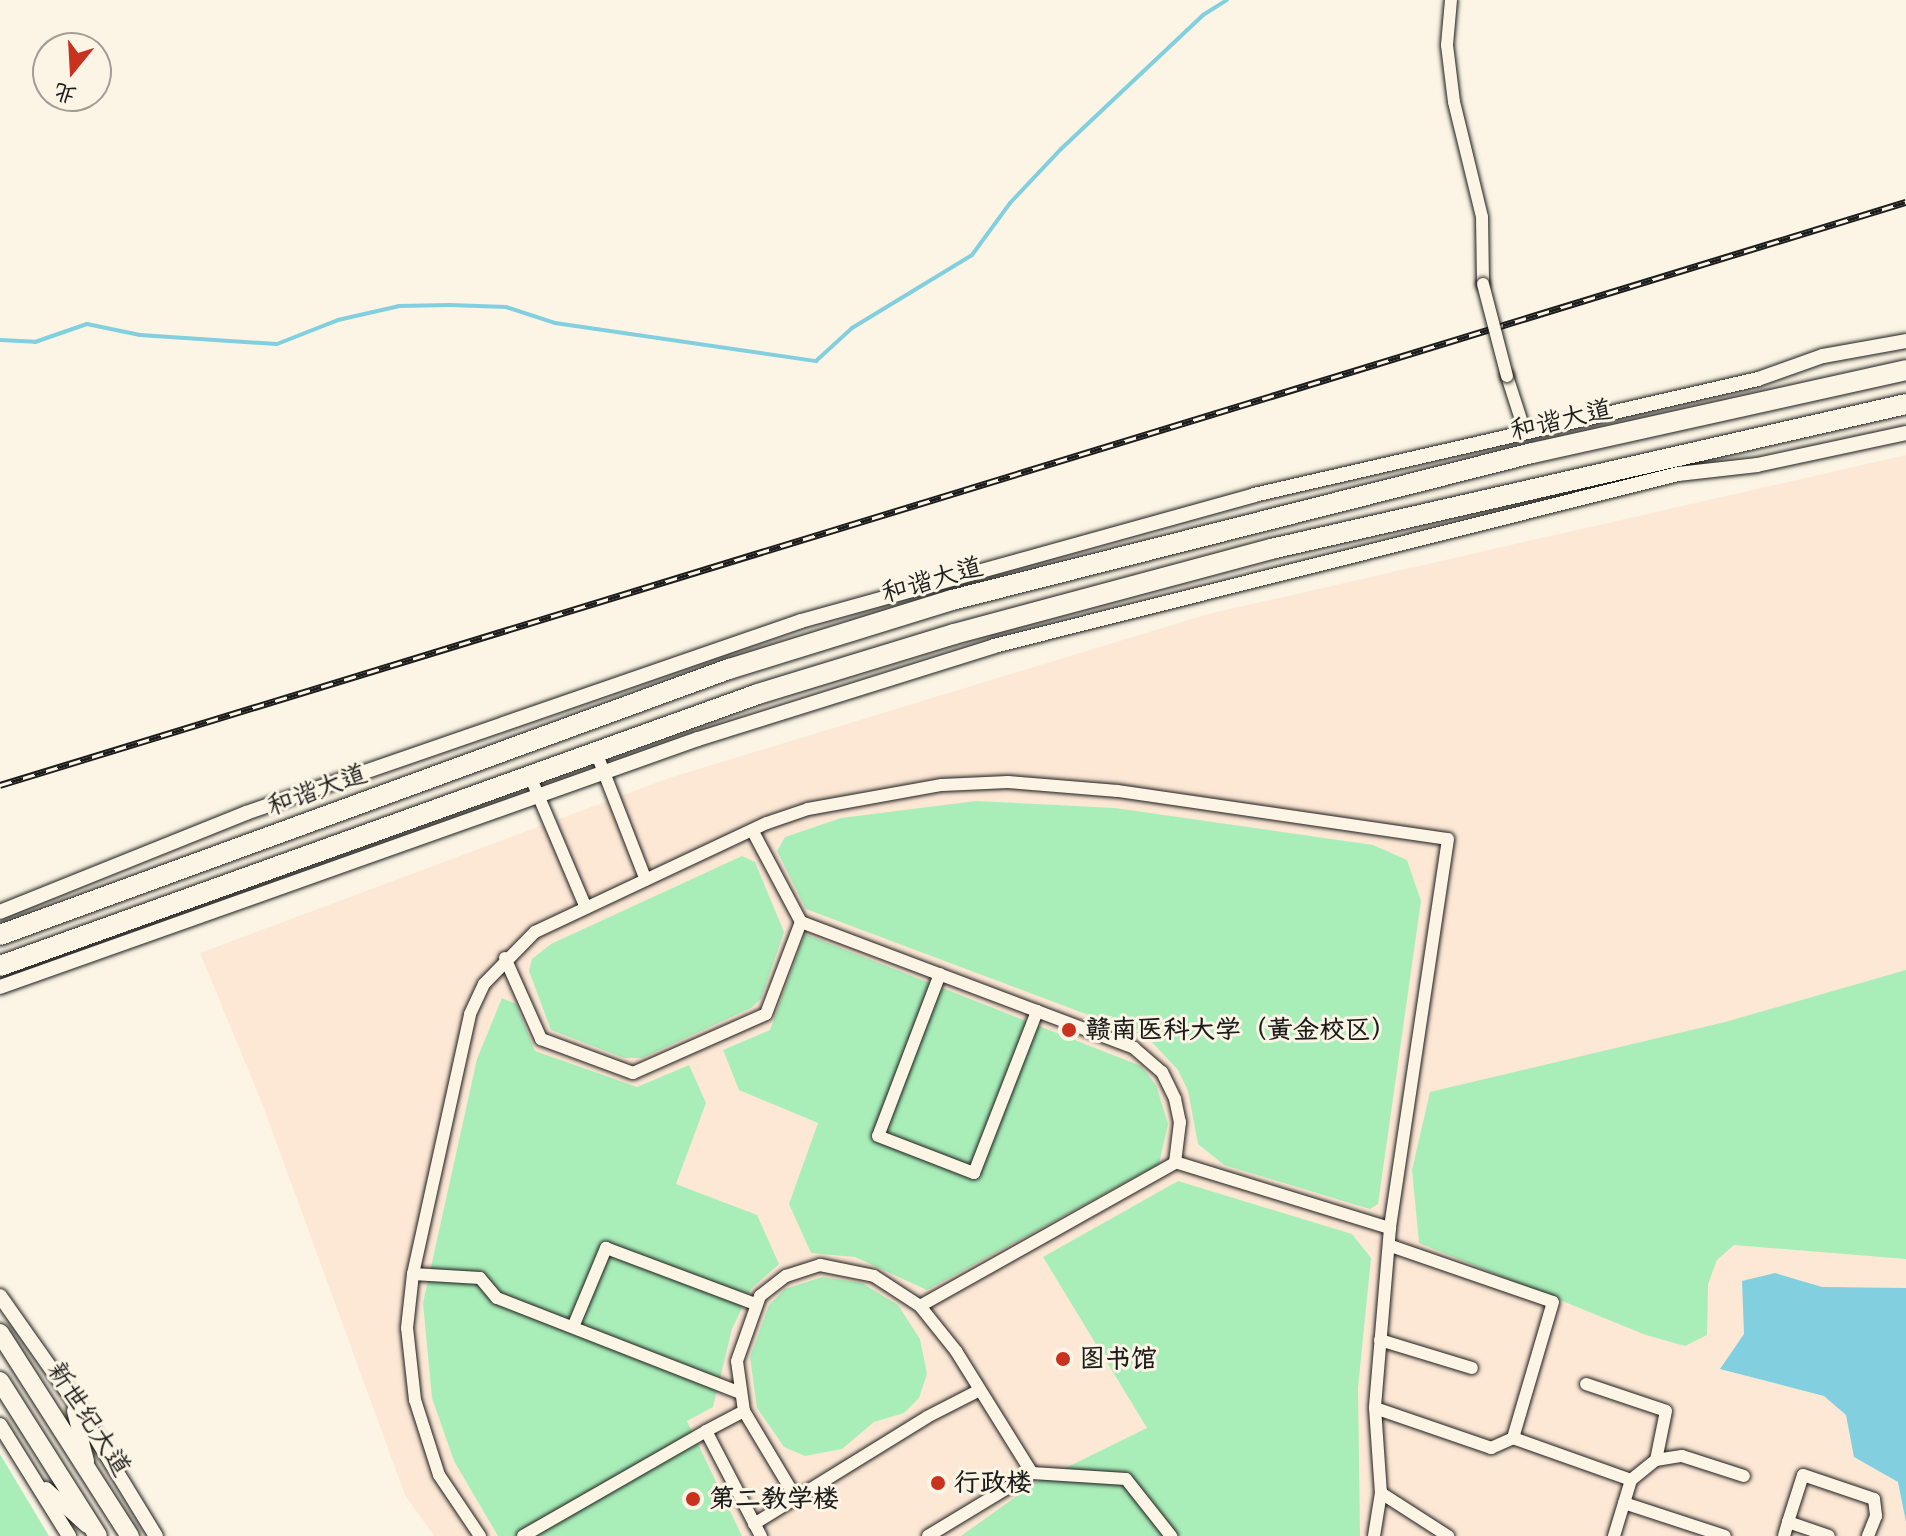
<!DOCTYPE html>
<html>
<head>
<meta charset="utf-8">
<style>
  body { margin:0 }
  #map { position:relative; width:1906px; height:1536px; overflow:hidden; background:#fcf5e5; font-family:Itim,"LXGW WenKai TC",sans-serif }
  div>[style] { position:absolute }
  [style*='--x'] { left:calc(var(--x)*1px); top:calc(var(--y)*1px); width:calc(var(--w)*1px); rotate:calc(var(--a)*1deg) }
  .built>* { inset:0; background:#fde8d5 }
  .green>* { inset:0; background:#a9eeb9 }
  .water>* { inset:0; background:#81cfdf }
  .stream>* { height:4px; margin:-2px; padding:0 2px; transform-origin:2px; border-radius:2px; background:#81cfdf }
  .roads { filter:drop-shadow(0 0 2px #1c1c1c) drop-shadow(0 0 2px #1c1c1c) }
  .minor>* { height:12px; margin:-6px; padding:0 6px; transform-origin:6px; border-radius:6px; background:#fcf5e5 }
  .tertiary>* { height:14px; margin:-7px; padding:0 7px; transform-origin:7px; border-radius:7px; background:#fcf5e5 }
  .primary>* { height:18px; margin:-9px; padding:0 9px; transform-origin:9px; border-radius:9px; background:#fcf5e5 }
  .trunk>* { height:20px; margin:-10px; padding:0 10px; transform-origin:10px; border-radius:10px; background:#fcf5e5 }
  .rail>* { height:7px; margin-top:-3.5px; transform-origin:0; background:repeating-linear-gradient(90deg,#fcf5e5 0 12px,#1c1c1c 0 24px); box-sizing:border-box; border-block:2px solid #1c1c1c }
  .bridges { filter:drop-shadow(0 0 2px #1c1c1c) drop-shadow(0 0 2px #1c1c1c) }
  .minor-bridge>* { height:12px; margin:-6px; padding:0 6px; transform-origin:6px; border-radius:6px; background:#fcf5e5 }
  .dots>* { width:22px; height:22px; translate:-50% -50%; box-sizing:border-box; border:4px solid #fcf5e5; border-radius:50% }
  span { translate:-50% -50%; white-space:nowrap; text-align:center; line-height:1.15; -webkit-text-stroke:6px #fcf5e5; paint-order:stroke }
  .street-label { font-size:26px; color:#1c1c1c }
  .poi-label { font-size:26px; color:#1c1c1c; font-weight:700 }
  .left { translate:0 -50%; text-align:left }
  .north { position:absolute; left:32px; top:32px; width:80px; height:80px; box-sizing:border-box; background:#fcf5e5; border:2px solid #a29e95; border-radius:50%; rotate:198deg; font-size:22px; font-weight:700; line-height:32px; text-align:center; color:#1c1c1c }
  .north::after { content:''; display:block; margin:auto; width:28px; height:36px; background:#c8321e; clip-path:polygon(50% 0,100% 100%,50% 72%,0 100%) }
</style>
</head>
<body>
<div id="map">
  <div class="built">
    <i style="clip-path:polygon(1906px 455px,1906px 1536px,434px 1536px,405px 1495px,263px 1106px,200px 953px,669px 778px,1208px 614px)"></i>
  </div>
  <div class="green">
    <i style="clip-path:polygon(976px 801px,1115px 808px,1373px 845px,1407px 860px,1421px 901px,1378px 1204px,1370px 1209px,1224px 1165px,1198px 1144px,1188px 1091px,1178px 1070px,1147px 1037px,806px 909px,777px 851px,785px 837px,841px 818px)"></i>
    <i style="clip-path:polygon(742px 856px,755px 862px,784px 932px,761px 999px,751px 1008px,642px 1058px,624px 1058px,551px 1030px,529px 971px,532px 959px,551px 944px)"></i>
    <i style="clip-path:polygon(805px 934px,1141px 1066px,1156px 1085px,1168px 1124px,1159px 1164px,927px 1290px,855px 1257px,811px 1253px,789px 1204px,818px 1123px,739px 1090px,723px 1050px,770px 1030px)"></i>
    <i style="clip-path:polygon(1906px 970px,1906px 1259px,1734px 1245px,1717px 1260px,1708px 1284px,1707px 1335px,1685px 1346px,1646px 1335px,1419px 1243px,1412px 1170px,1430px 1092px,1725px 1022px)"></i>
    <i style="clip-path:polygon(502px 998px,516px 1004px,535px 1051px,637px 1087px,689px 1065px,706px 1103px,676px 1184px,757px 1215px,779px 1264px,751px 1289px,732px 1329px,713px 1407px,687px 1421px,742px 1536px,498px 1536px,454px 1461px,432px 1398px,423px 1303px,477px 1059px)"></i>
    <i style="clip-path:polygon(1178px 1181px,1352px 1234px,1371px 1258px,1358px 1388px,1360px 1536px,961px 1536px,1035px 1483px,1147px 1428px,1043px 1257px)"></i>
    <i style="clip-path:polygon(822px 1277px,862px 1283px,898px 1305px,920px 1339px,927px 1374px,919px 1398px,904px 1413px,874px 1422px,842px 1449px,805px 1456px,784px 1447px,757px 1408px,750px 1357px,769px 1305px,785px 1289px)"></i>
    <i style="clip-path:polygon(0 1454px,49px 1536px,0 1536px)"></i>
  </div>
  <div class="water">
    <i style="clip-path:polygon(1775px 1273px,1822px 1287px,1906px 1288px,1906px 1522px,1898px 1482px,1854px 1457px,1846px 1415px,1824px 1396px,1720px 1369px,1744px 1334px,1742px 1281px)"></i>
  </div>
  <div class="stream">
    <i style="--x:0;--y:340;--w:35;--a:3"></i>
    <i style="--x:35;--y:342;--w:55;--a:-19.1"></i>
    <i style="--x:87;--y:324;--w:54;--a:11.7"></i>
    <i style="--x:140;--y:335;--w:137;--a:3.8"></i>
    <i style="--x:277;--y:344;--w:66;--a:-21.5"></i>
    <i style="--x:338;--y:320;--w:63;--a:-12.9"></i>
    <i style="--x:399;--y:306;--w:51;--a:-1.1"></i>
    <i style="--x:450;--y:305;--w:56;--a:2"></i>
    <i style="--x:506;--y:307;--w:52;--a:18.1"></i>
    <i style="--x:555;--y:323;--w:264;--a:8.3"></i>
    <i style="--x:816;--y:361;--w:49;--a:-42.5"></i>
    <i style="--x:852;--y:328;--w:140;--a:-31.3"></i>
    <i style="--x:972;--y:255;--w:64;--a:-53.8"></i>
    <i style="--x:1010;--y:203;--w:74;--a:-46.6"></i>
    <i style="--x:1061;--y:149;--w:195;--a:-43.3"></i>
    <i style="--x:1203;--y:15;--w:28;--a:-32"></i>
  </div>
  <div class="roads">
    <div class="minor">
      <i style="--x:1451;--y:0;--w:45;--a:95.1"></i>
      <i style="--x:1447;--y:45;--w:57;--a:83"></i>
      <i style="--x:1454;--y:102;--w:118;--a:76.3"></i>
      <i style="--x:1482;--y:217;--w:67;--a:89.1"></i>
      <i style="--x:1507;--y:376;--w:59;--a:72.2"></i>
      <i style="--x:596;--y:752;--w:137;--a:68.7"></i>
      <i style="--x:530;--y:776;--w:143;--a:67"></i>
      <i style="--x:801;--y:922;--w:356;--a:20.7"></i>
      <i style="--x:1134;--y:1048;--w:37;--a:41"></i>
      <i style="--x:1162;--y:1072;--w:30;--a:64"></i>
      <i style="--x:1175;--y:1099;--w:24;--a:78"></i>
      <i style="--x:1180;--y:1122;--w:41;--a:97"></i>
      <i style="--x:1175;--y:1163;--w:292;--a:150.7"></i>
      <i style="--x:505;--y:958;--w:89;--a:66"></i>
      <i style="--x:541;--y:1039;--w:98;--a:20.3"></i>
      <i style="--x:633;--y:1073;--w:145;--a:-23.9"></i>
      <i style="--x:766;--y:1014;--w:98;--a:-69.2"></i>
      <i style="--x:801;--y:922;--w:104;--a:-118"></i>
      <i style="--x:940;--y:974;--w:173;--a:110.9"></i>
      <i style="--x:878;--y:1136;--w:103;--a:21.1"></i>
      <i style="--x:974;--y:1173;--w:174;--a:-68.7"></i>
      <i style="--x:1175;--y:1162;--w:225;--a:17.1"></i>
      <i style="--x:1391;--y:1246;--w:171;--a:19.1"></i>
      <i style="--x:1553;--y:1302;--w:142;--a:106.4"></i>
      <i style="--x:1513;--y:1438;--w:125;--a:19.6"></i>
      <i style="--x:1631;--y:1480;--w:59;--a:106.9"></i>
      <i style="--x:413;--y:1274;--w:67;--a:3.4"></i>
      <i style="--x:480;--y:1278;--w:26;--a:50"></i>
      <i style="--x:497;--y:1298;--w:259;--a:21.3"></i>
      <i style="--x:573;--y:1327;--w:86;--a:-67.3"></i>
      <i style="--x:606;--y:1248;--w:159;--a:20.6"></i>
      <i style="--x:1380;--y:1340;--w:96;--a:16.9"></i>
      <i style="--x:1586;--y:1384;--w:84;--a:18.6"></i>
      <i style="--x:1666;--y:1411;--w:50;--a:101.5"></i>
      <i style="--x:1375;--y:1408;--w:123;--a:19"></i>
      <i style="--x:1491;--y:1448;--w:24;--a:-24"></i>
      <i style="--x:706;--y:1431;--w:43;--a:-27.8"></i>
      <i style="--x:1631;--y:1480;--w:32;--a:-39"></i>
      <i style="--x:1656;--y:1460;--w:26;--a:-9"></i>
      <i style="--x:1682;--y:1456;--w:65;--a:17.9"></i>
      <i style="--x:796;--y:1498;--w:101;--a:-120.9"></i>
      <i style="--x:744;--y:1411;--w:50;--a:-98"></i>
      <i style="--x:737;--y:1361;--w:69;--a:-70.5"></i>
      <i style="--x:760;--y:1296;--w:33;--a:-38"></i>
      <i style="--x:786;--y:1276;--w:36;--a:-18"></i>
      <i style="--x:820;--y:1265;--w:55;--a:11.5"></i>
      <i style="--x:874;--y:1276;--w:55;--a:33.1"></i>
      <i style="--x:920;--y:1306;--w:58;--a:51.3"></i>
      <i style="--x:956;--y:1351;--w:144;--a:58.1"></i>
      <i style="--x:1032;--y:1473;--w:94;--a:3.7"></i>
      <i style="--x:1126;--y:1479;--w:73;--a:51.7"></i>
      <i style="--x:1624;--y:1503;--w:106;--a:18.1"></i>
      <i style="--x:1788;--y:1522;--w:49;--a:-72.3"></i>
      <i style="--x:1803;--y:1475;--w:75;--a:18.7"></i>
      <i style="--x:1874;--y:1499;--w:17;--a:83"></i>
      <i style="--x:1876;--y:1516;--w:22;--a:112"></i>
      <i style="--x:754;--y:1524;--w:203;--a:-31.7"></i>
      <i style="--x:927;--y:1417;--w:59;--a:-27"></i>
      <i style="--x:480;--y:1536;--w:73;--a:-123.9"></i>
      <i style="--x:439;--y:1475;--w:79;--a:-107.7"></i>
      <i style="--x:415;--y:1400;--w:72;--a:-96.3"></i>
      <i style="--x:407;--y:1328;--w:54;--a:-83.7"></i>
      <i style="--x:413;--y:1274;--w:266;--a:-77.6"></i>
      <i style="--x:470;--y:1014;--w:33;--a:-65"></i>
      <i style="--x:484;--y:984;--w:73;--a:-45.6"></i>
      <i style="--x:535;--y:932;--w:256;--a:-25.2"></i>
      <i style="--x:767;--y:823;--w:43;--a:-18.9"></i>
      <i style="--x:808;--y:809;--w:136;--a:-10.2"></i>
      <i style="--x:942;--y:785;--w:66;--a:-2.6"></i>
      <i style="--x:1008;--y:782;--w:110;--a:4.7"></i>
      <i style="--x:1118;--y:791;--w:333;--a:8.3"></i>
      <i style="--x:1448;--y:839;--w:393;--a:98.5"></i>
      <i style="--x:1390;--y:1228;--w:181;--a:94.8"></i>
      <i style="--x:1375;--y:1408;--w:85;--a:86"></i>
      <i style="--x:1381;--y:1493;--w:80;--a:32.7"></i>
      <i style="--x:523;--y:1536;--w:211;--a:-29.8"></i>
      <i style="--x:706;--y:1431;--w:119;--a:62.4"></i>
      <i style="--x:928;--y:1536;--w:122;--a:-31.2"></i>
      <i style="--x:1374;--y:1536;--w:44;--a:-80.8"></i>
      <i style="--x:1784;--y:1536;--w:15;--a:-74"></i>
      <i style="--x:1788;--y:1522;--w:43;--a:18.9"></i>
    </div>
    <div class="tertiary">
      <i style="--x:0;--y:912;--w:265;--a:-21.9"></i>
      <i style="--x:246;--y:813;--w:587;--a:-19.08"></i>
      <i style="--x:801;--y:621;--w:470;--a:-15.5"></i>
      <i style="--x:1254;--y:495;--w:517;--a:-12.96"></i>
      <i style="--x:1758;--y:379;--w:69;--a:-19.5"></i>
      <i style="--x:1823;--y:356;--w:84;--a:-10.2"></i>
      <i style="--x:0;--y:987;--w:741;--a:-19.56"></i>
      <i style="--x:698;--y:739;--w:310;--a:-17.4"></i>
      <i style="--x:994;--y:646;--w:705;--a:-14.12"></i>
      <i style="--x:1678;--y:474;--w:80;--a:-6.5"></i>
      <i style="--x:1757;--y:465;--w:152;--a:-12.1"></i>
      <i style="--x:0;--y:1296;--w:123;--a:54.9"></i>
      <i style="--x:71;--y:1397;--w:163;--a:58.6"></i>
      <i style="--x:74;--y:1411;--w:52;--a:75.4"></i>
      <i style="--x:0;--y:1425;--w:131;--a:58.1"></i>
      <i style="--x:46;--y:1489;--w:55;--a:42.1"></i>
    </div>
    <div class="primary">
      <i style="--x:0;--y:1333;--w:241;--a:57.4"></i>
      <i style="--x:0;--y:1381;--w:183;--a:57.7"></i>
    </div>
    <div class="trunk">
      <i style="--x:0;--y:935;--w:776;--a:-20.05"></i>
      <i style="--x:729;--y:669;--w:233;--a:-17.2"></i>
      <i style="--x:952;--y:600;--w:598;--a:-14.22"></i>
      <i style="--x:1532;--y:453;--w:383;--a:-12.5"></i>
      <i style="--x:0;--y:966;--w:805;--a:-19.74"></i>
      <i style="--x:758;--y:694;--w:205;--a:-17"></i>
      <i style="--x:954;--y:634;--w:328;--a:-15"></i>
      <i style="--x:1271;--y:549;--w:651;--a:-12.86"></i>
    </div>
  </div>
  <div class="rail">
    <i style="--x:0;--y:785;--w:1993;--a:-17.01"></i>
  </div>
  <div class="bridges">
    <div class="minor-bridge">
      <i style="--x:1483;--y:284;--w:95;--a:75.4"></i>
    </div>
  </div>
  <div class="dots">
    <i style="left:1069px;top:1030px;background:#c8321e"></i>
    <i style="left:1063px;top:1359px;background:#c8321e"></i>
    <i style="left:938px;top:1483px;background:#c8321e"></i>
    <i style="left:693px;top:1499px;background:#c8321e"></i>
  </div>
  <div class="street-label">
    <span style="left:1561px;top:420px;rotate:-13deg">和谐大道</span>
    <span style="left:932px;top:580px;rotate:-16deg">和谐大道</span>
    <span style="left:317px;top:790px;rotate:-20deg">和谐大道</span>
    <span style="left:89px;top:1419px;rotate:57deg">新世纪大道</span>
  </div>
  <div class="poi-label">
    <span class="left" style="left:1085px;top:1030px">赣南医科大学（黄金校区）</span>
    <span class="left" style="left:1079px;top:1359px">图书馆</span>
    <span class="left" style="left:954px;top:1483px">行政楼</span>
    <span class="left" style="left:709px;top:1499px">第二教学楼</span>
  </div>
  <div class="north">北</div>
</div>
</body>
</html>
